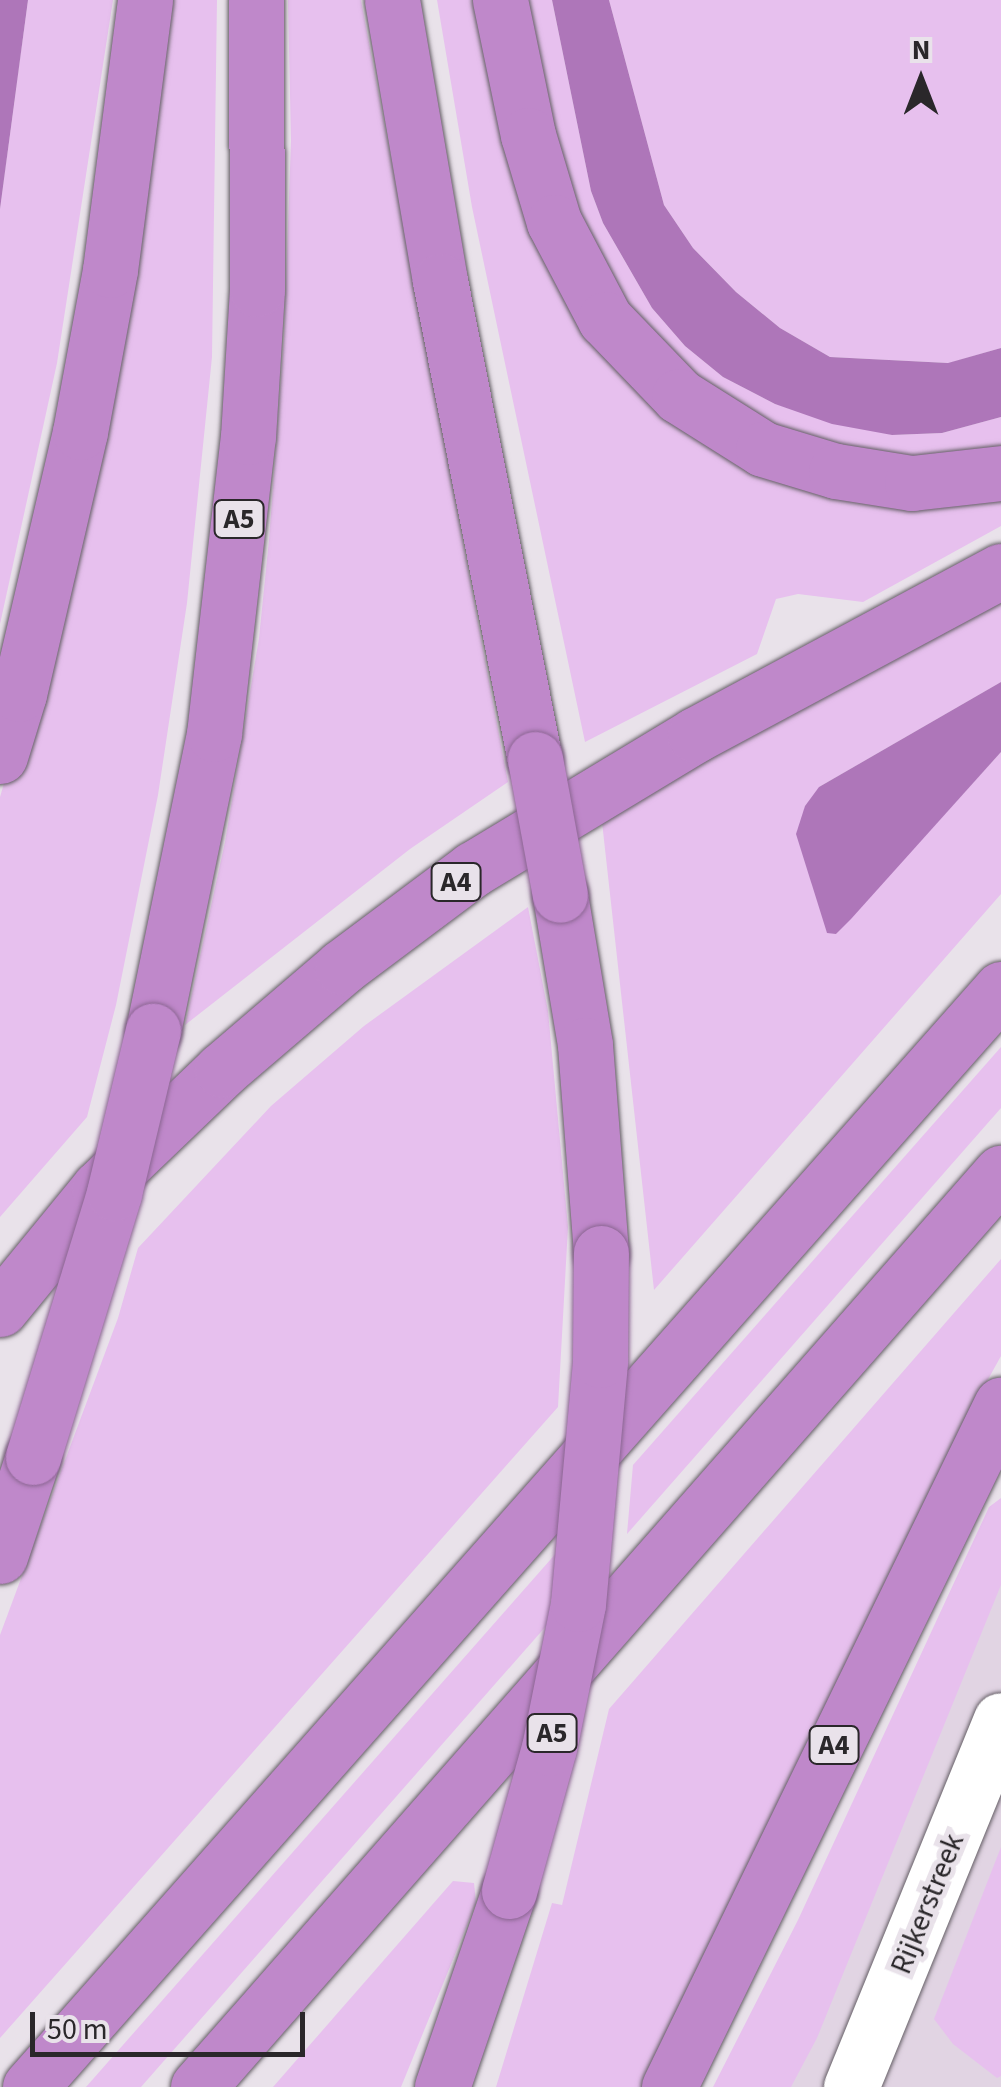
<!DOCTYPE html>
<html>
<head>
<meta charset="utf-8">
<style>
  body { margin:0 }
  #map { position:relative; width:1001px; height:2087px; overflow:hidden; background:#e9e2ea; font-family:"Source Sans 3",sans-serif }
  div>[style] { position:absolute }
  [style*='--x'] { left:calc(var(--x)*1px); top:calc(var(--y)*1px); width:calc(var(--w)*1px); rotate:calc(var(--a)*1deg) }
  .built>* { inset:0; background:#e1d4e3 }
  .green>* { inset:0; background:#e7c0ee }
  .water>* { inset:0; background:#ae76b9 }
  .roads { filter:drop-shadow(0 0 2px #645e65) drop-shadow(0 0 2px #645e65) }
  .secondary>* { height:55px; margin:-27.5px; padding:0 27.5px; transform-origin:27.5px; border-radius:27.5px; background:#fff }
  .highway>* { height:55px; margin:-27.5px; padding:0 27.5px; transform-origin:27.5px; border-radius:27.5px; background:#bf88ca }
  .bridges { filter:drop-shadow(0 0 2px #8b6692) drop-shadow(0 0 2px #8b6692) }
  .highway-bridge>* { height:55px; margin:-27.5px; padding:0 27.5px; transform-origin:27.5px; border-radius:27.5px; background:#bf88ca }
  span { translate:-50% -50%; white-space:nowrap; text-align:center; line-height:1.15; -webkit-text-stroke:10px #e9e2ea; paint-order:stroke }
  .shield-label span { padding:2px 8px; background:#e9e2ea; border:2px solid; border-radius:8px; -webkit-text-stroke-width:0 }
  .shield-label { font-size:28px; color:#2a272a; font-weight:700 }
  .street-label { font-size:30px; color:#2a272a }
  .north { position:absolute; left:871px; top:30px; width:100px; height:100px; -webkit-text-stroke:8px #e9e2ea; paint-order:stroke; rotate:0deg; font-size:28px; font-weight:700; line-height:40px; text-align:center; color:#2a272a }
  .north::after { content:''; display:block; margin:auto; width:35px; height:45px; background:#2a272a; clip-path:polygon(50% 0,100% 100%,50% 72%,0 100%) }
  .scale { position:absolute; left:30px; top:2012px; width:275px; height:45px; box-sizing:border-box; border:5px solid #2a272a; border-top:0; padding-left:12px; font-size:30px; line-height:35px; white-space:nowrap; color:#2a272a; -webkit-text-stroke:8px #e9e2ea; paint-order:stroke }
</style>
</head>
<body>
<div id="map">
  <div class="built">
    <i style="clip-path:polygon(1001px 1529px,1001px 2087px,757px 2087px)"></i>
  </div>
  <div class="green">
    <i style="clip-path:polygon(28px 0,113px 0,57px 363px,0 624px,0 209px)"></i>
    <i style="clip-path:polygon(157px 0,217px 0,212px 357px,187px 603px,158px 795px,116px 1005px,87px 1117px,0 1217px,0 797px,27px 704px)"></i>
    <i style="clip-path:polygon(288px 0,361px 0,508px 782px,410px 849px,185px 1025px,225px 842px,259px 638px,269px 540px,284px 338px,291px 141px)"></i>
    <i style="clip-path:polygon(437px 0,488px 0,515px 140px,672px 407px,1001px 487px,1001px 526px,863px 602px,798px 594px,776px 599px,757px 654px,585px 742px,472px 207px)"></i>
    <i style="clip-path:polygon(512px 0,552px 0,591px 191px,603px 223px,652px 308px,685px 346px,723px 377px,775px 404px,892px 435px,942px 433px,1001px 417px,1001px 461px,840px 459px,685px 388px,566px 218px)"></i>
    <i style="clip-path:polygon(609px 0,1001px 0,1001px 348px,949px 363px,830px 357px,780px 328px,736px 292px,693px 248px,664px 205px)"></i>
    <i style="clip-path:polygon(1001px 589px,1001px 682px,819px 787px,836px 934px,1001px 752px,1001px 894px,654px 1290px,601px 813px)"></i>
    <i style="clip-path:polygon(528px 907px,548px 1011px,568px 1227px,558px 1407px,0 2038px,0 1635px,118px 1318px,138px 1248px,271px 1106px,364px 1026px)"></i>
    <i style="clip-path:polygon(1001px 1047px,1001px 1108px,627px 1534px,633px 1465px)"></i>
    <i style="clip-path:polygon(1001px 1259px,1001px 1356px,955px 1439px,676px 2025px,642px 2087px,496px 2087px,552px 1903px,562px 1905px,609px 1709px)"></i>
    <i style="clip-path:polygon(1001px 1498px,1001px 1585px,817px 2038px,791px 2087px,713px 2087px,798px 1920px,989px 1507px)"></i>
    <i style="clip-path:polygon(558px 1551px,547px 1625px,141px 2087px,86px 2087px)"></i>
    <i style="clip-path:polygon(1001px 1847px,1001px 2076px,997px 2078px,953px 2044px,934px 2019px)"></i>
    <i style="clip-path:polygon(453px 1881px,474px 1883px,476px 1903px,401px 2087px,273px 2087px)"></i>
  </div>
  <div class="water">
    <i style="clip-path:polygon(0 0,28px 0,0 209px)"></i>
    <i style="clip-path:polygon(552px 0,609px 0,664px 205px,693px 248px,736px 292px,780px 328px,830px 357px,948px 363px,1001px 348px,1001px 417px,942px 433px,892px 435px,832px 424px,775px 404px,723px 377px,685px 346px,652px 308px,603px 223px,591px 191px)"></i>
    <i style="clip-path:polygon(1001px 682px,1001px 752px,851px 919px,836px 934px,827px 933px,796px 834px,805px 806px,819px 787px)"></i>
  </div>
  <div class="roads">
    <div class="secondary">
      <i style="--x:851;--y:2087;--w:396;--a:-67.8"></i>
    </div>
    <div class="highway">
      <i style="--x:392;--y:0;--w:285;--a:80.3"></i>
      <i style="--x:440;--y:281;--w:487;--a:78.8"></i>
      <i style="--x:500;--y:0;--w:138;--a:78.3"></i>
      <i style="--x:528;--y:135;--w:91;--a:73.4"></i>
      <i style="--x:554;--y:222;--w:110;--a:62.3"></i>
      <i style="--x:605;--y:319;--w:107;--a:46.1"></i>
      <i style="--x:679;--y:396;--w:99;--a:32.2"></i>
      <i style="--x:763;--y:449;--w:76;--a:16.8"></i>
      <i style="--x:836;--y:471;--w:77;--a:9"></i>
      <i style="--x:912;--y:483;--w:90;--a:-6.4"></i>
      <i style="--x:0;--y:756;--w:65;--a:-73"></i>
      <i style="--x:19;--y:694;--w:269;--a:-76.9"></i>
      <i style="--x:80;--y:432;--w:165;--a:-79.5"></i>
      <i style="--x:110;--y:270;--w:272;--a:-82.6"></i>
      <i style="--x:560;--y:895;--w:152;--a:80.5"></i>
      <i style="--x:585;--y:1045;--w:209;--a:85.6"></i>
      <i style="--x:153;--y:1031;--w:303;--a:-78.4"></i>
      <i style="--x:214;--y:734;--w:299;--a:-83.5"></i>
      <i style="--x:248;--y:437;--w:148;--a:-86.5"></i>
      <i style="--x:257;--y:289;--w:289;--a:-90.2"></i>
      <i style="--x:0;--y:1309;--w:156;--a:-50.7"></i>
      <i style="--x:99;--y:1188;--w:170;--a:-43.8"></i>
      <i style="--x:222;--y:1070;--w:158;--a:-40.6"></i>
      <i style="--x:342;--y:967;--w:164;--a:-36.8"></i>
      <i style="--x:473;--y:869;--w:259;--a:-31.1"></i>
      <i style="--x:695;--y:735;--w:347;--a:-28.2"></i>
      <i style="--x:0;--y:1556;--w:104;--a:-71.6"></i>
      <i style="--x:30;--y:2087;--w:1466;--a:-48.51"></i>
      <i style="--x:198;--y:2087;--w:1217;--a:-48.7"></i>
      <i style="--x:442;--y:2087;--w:207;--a:-71.1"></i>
      <i style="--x:669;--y:2087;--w:759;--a:-64.04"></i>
    </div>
  </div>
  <div class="bridges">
    <div class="highway-bridge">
      <i style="--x:535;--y:759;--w:138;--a:79.6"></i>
      <i style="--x:33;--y:1457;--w:276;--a:-72.9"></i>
      <i style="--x:114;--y:1193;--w:167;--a:-76.5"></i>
      <i style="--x:509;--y:1891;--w:148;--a:-74.4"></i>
      <i style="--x:549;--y:1748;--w:147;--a:-78.6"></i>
      <i style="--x:578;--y:1604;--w:245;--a:-84.8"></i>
      <i style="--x:600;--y:1360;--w:107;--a:-89.5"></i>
    </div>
  </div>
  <div class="shield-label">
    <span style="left:239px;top:519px">A5</span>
    <span style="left:456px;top:882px">A4</span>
    <span style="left:552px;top:1733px">A5</span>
    <span style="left:834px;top:1745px">A4</span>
  </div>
  <div class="street-label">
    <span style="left:928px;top:1904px;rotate:-68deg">Rijkerstreek</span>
  </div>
  <div class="north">N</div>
  <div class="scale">50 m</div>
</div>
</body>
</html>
